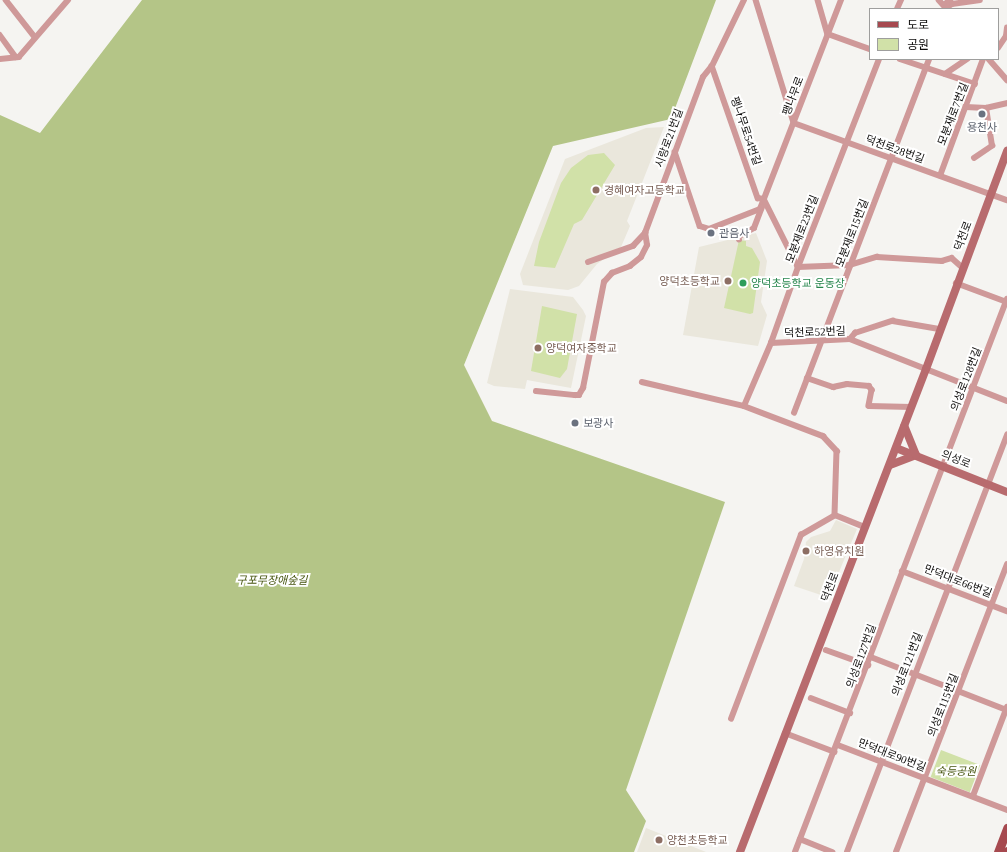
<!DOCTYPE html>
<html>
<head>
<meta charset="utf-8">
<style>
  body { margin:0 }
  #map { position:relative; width:1007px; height:852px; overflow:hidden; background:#f5f4f1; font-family:"Times New Roman","Noto Sans KR",serif }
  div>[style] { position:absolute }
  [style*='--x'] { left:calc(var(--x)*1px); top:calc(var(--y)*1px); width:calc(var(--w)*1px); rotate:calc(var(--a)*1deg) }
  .built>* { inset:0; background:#eae7dc }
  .green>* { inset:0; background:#d1e1a8; transform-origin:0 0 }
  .forest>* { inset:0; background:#b4c587 }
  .street>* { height:5.5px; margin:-2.75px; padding:0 2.75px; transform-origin:2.75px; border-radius:2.75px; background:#cf9999 }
  .secondary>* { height:8px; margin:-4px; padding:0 4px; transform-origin:4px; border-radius:4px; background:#b86b6e }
  .primary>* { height:9px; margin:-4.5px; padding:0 4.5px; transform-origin:4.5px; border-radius:4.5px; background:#a6494f }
  .dots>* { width:11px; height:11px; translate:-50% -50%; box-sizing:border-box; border:2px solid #fff; border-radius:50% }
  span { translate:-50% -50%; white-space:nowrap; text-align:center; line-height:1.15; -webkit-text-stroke:4px #fff; paint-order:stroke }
  .street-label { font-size:11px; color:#0d0c0b }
  .worship-label { font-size:11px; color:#5b616d }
  .left { translate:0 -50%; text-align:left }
  .education-label { font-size:11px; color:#785e54 }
  .right { translate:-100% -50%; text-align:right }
  .leisure-label { font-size:11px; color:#27864d }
  .park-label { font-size:11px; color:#475510; font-style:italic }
  .legend { position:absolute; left:869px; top:8px; width:130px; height:52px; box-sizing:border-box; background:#fff; border:1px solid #9e9e9d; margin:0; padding:5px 7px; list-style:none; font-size:12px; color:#0d0c0b }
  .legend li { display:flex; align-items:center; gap:8px; height:20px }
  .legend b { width:20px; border:1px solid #9e9e9d }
</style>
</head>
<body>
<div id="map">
  <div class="built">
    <i style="clip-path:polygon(664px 127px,627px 221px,630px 226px,621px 247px,597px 264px,579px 286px,568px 290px,523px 285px,520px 274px,565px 159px,646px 128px)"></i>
    <i style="clip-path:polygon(756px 233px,767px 261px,761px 302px,767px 315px,758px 346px,683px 335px,699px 247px)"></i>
    <i style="clip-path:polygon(510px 289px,573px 297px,583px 310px,586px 316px,571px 388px,527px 380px,525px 389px,494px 386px,487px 383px)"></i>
    <i style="clip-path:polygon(836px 520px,857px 529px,839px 572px,834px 573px,824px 596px,794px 586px,804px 559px,806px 542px,811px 537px,830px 531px)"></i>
    <i style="clip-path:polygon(646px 828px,706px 852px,707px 852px,637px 852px)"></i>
  </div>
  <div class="green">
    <i style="clip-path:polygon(604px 153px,615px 165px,582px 220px,574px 224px,555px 268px,534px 266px,539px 242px,561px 183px,571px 168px,588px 155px)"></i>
    <i style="clip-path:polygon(739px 240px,746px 241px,746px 246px,752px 248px,760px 262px,753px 313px,750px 314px,724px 308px)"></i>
    <i style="clip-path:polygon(542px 306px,577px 314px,567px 369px,560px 378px,531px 371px)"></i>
    <i style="left:941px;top:750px;width:42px;height:29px;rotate:21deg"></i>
  </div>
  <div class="forest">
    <i style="clip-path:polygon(142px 0,716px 0,671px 119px,553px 146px,464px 365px,492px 421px,725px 502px,626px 790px,646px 821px,634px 852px,0 852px,0 115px,40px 133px)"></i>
  </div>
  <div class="street">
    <i style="--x:6;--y:0;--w:47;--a:51.9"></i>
    <i style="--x:756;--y:0;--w:129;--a:72.8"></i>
    <i style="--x:794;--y:123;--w:226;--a:19.9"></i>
    <i style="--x:818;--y:0;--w:35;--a:74"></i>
    <i style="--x:828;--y:34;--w:45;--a:19.7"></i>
    <i style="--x:939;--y:0;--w:12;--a:48"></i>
    <i style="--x:944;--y:5;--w:8;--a:-40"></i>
    <i style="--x:946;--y:8;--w:7;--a:-34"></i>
    <i style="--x:952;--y:4;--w:28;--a:-8"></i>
    <i style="--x:897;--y:9;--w:10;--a:-66"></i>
    <i style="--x:0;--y:35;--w:27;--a:54"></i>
    <i style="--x:998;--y:48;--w:14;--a:-56"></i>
    <i style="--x:1006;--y:36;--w:8;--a:-83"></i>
    <i style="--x:0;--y:59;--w:19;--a:-6"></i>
    <i style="--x:19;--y:57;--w:75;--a:-49.3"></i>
    <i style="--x:900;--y:59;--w:79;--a:18.4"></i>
    <i style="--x:989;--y:59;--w:28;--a:49"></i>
    <i style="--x:712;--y:66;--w:140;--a:70.8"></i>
    <i style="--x:758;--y:198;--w:6;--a:9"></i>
    <i style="--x:945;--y:74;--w:27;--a:-34"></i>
    <i style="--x:966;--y:107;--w:20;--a:3"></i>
    <i style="--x:986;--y:108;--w:22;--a:-13"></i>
    <i style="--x:675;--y:152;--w:78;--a:71.3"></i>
    <i style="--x:700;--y:226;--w:9;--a:18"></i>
    <i style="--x:709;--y:229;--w:55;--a:-21.4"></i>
    <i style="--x:760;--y:209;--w:224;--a:-68.8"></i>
    <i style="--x:974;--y:158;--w:22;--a:-34"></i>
    <i style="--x:992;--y:146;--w:38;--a:-99"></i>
    <i style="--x:940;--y:176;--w:125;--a:-69.8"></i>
    <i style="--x:764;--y:199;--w:76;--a:63.4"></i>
    <i style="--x:798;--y:267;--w:52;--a:-2.2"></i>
    <i style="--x:850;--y:265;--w:28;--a:-17"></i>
    <i style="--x:877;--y:257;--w:65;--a:3.5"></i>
    <i style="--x:942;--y:261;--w:10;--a:-17"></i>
    <i style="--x:952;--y:258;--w:13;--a:42"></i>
    <i style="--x:739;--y:240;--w:3;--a:-108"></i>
    <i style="--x:738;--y:237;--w:18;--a:-29"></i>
    <i style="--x:754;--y:228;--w:22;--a:-69"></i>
    <i style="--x:588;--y:262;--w:48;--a:-19.6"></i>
    <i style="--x:633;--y:246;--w:18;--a:-47"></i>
    <i style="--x:956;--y:283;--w:54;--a:20.4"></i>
    <i style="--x:850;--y:339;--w:8;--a:-50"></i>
    <i style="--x:855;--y:333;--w:40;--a:-18"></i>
    <i style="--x:893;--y:321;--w:48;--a:9.7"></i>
    <i style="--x:771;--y:343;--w:79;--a:-2.9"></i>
    <i style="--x:850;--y:339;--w:169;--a:21.5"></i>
    <i style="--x:807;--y:378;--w:28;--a:19"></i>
    <i style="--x:833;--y:387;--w:14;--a:-12"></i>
    <i style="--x:847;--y:384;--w:22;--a:5"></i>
    <i style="--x:869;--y:386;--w:5;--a:53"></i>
    <i style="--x:872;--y:390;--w:16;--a:101"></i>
    <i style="--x:869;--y:406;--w:42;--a:1.4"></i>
    <i style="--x:642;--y:382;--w:105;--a:13.2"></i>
    <i style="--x:744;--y:406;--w:85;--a:20.8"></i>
    <i style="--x:823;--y:436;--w:21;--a:47"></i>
    <i style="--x:837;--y:451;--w:64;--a:91.8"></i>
    <i style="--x:835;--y:515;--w:32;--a:22"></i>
    <i style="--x:536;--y:391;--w:39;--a:6"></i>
    <i style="--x:575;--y:395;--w:4;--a:0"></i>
    <i style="--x:579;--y:395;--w:8;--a:-60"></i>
    <i style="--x:583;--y:388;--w:108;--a:-78.8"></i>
    <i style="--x:604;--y:282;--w:12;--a:-48"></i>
    <i style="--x:612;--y:273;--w:19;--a:-21"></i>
    <i style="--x:630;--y:266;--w:14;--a:-39"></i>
    <i style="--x:641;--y:257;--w:13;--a:-63"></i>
    <i style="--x:647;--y:245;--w:12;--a:-99"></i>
    <i style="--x:645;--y:233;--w:166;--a:-69.6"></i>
    <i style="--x:703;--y:77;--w:14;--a:-51"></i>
    <i style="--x:712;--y:66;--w:73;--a:-64.1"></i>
    <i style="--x:744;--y:406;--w:69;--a:-66.8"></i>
    <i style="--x:771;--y:343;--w:81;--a:-70.4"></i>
    <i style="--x:798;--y:267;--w:223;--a:-68.7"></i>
    <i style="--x:794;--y:413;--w:379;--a:-69.1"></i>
    <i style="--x:902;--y:571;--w:112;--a:20.9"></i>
    <i style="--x:826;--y:650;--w:45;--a:19.7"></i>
    <i style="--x:871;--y:657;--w:146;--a:21.3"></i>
    <i style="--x:811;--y:698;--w:42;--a:21"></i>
    <i style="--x:731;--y:719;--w:197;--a:-69.2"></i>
    <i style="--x:801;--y:535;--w:39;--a:-30"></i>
    <i style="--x:785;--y:733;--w:53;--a:20.8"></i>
    <i style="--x:838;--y:745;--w:181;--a:21"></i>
    <i style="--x:973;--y:796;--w:95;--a:-69.1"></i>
    <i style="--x:800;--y:839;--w:35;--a:22"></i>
    <i style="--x:795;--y:852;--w:592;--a:-69.03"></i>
    <i style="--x:847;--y:852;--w:447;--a:-69"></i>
    <i style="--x:896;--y:852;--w:308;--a:-68.9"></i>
  </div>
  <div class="secondary">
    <i style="--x:896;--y:448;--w:119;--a:21.6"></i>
    <i style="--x:890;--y:465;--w:28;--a:-21"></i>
    <i style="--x:916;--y:455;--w:31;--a:-112"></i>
    <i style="--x:740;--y:852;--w:518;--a:-68.94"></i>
    <i style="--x:926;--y:369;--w:233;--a:-69.6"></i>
  </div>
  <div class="primary">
    <i style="--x:998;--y:852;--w:26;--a:-69"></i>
    <i style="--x:1007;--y:852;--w:1;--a:-90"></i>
  </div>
  <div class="dots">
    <i style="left:982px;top:114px;background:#6b7280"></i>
    <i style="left:596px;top:190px;background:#8d6e63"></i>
    <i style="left:711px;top:233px;background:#6b7280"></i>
    <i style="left:728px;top:281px;background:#8d6e63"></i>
    <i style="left:743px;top:283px;background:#2e9e5b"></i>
    <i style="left:538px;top:348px;background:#8d6e63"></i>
    <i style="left:575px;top:423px;background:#6b7280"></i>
    <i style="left:806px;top:551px;background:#8d6e63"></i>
    <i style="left:659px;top:840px;background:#8d6e63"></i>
  </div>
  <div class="street-label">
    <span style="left:793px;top:96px;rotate:-69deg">팽나무로</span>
    <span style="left:953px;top:114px;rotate:-69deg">모분재로7번길</span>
    <span style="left:746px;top:131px;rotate:71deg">팽나무로54번길</span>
    <span style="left:669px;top:138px;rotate:-70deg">시랑로21번길</span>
    <span style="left:895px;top:149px;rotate:20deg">덕천로28번길</span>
    <span style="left:802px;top:229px;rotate:-69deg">모분재로23번길</span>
    <span style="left:852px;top:233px;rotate:-69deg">모분재로15번길</span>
    <span style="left:963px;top:236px;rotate:-69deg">덕천로</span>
    <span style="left:815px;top:332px;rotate:-2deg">덕천로52번길</span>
    <span style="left:966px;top:379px;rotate:-69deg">의성로128번길</span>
    <span style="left:956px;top:459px;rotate:22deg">의성로</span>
    <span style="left:958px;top:581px;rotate:21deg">만덕대로66번길</span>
    <span style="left:830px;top:587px;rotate:-69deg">덕천로</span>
    <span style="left:861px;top:656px;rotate:-70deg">의성로127번길</span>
    <span style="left:907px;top:664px;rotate:-69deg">의성로121번길</span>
    <span style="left:943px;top:705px;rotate:-69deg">의성로115번길</span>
    <span style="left:892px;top:755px;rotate:21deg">만덕대로90번길</span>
  </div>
  <div class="worship-label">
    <span style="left:982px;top:127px">용천사</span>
    <span class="left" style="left:719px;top:233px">관음사</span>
    <span class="left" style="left:583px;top:423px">보광사</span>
  </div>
  <div class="education-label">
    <span class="left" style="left:604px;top:190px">경혜여자고등학교</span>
    <span class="right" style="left:720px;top:281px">양덕초등학교</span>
    <span class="left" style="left:546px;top:348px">양덕여자중학교</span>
    <span class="left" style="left:814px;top:551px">하영유치원</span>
    <span class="left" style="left:667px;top:840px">양천초등학교</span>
  </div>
  <div class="leisure-label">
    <span class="left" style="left:751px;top:283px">양덕초등학교 운동장</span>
  </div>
  <div class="park-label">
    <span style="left:272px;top:580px">구포무장애숲길</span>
    <span style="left:956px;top:771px">숙등공원</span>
  </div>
  <ul class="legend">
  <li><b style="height:5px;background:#a6494f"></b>도로</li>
  <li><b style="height:11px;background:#d1e1a8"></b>공원</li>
  </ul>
</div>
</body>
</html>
